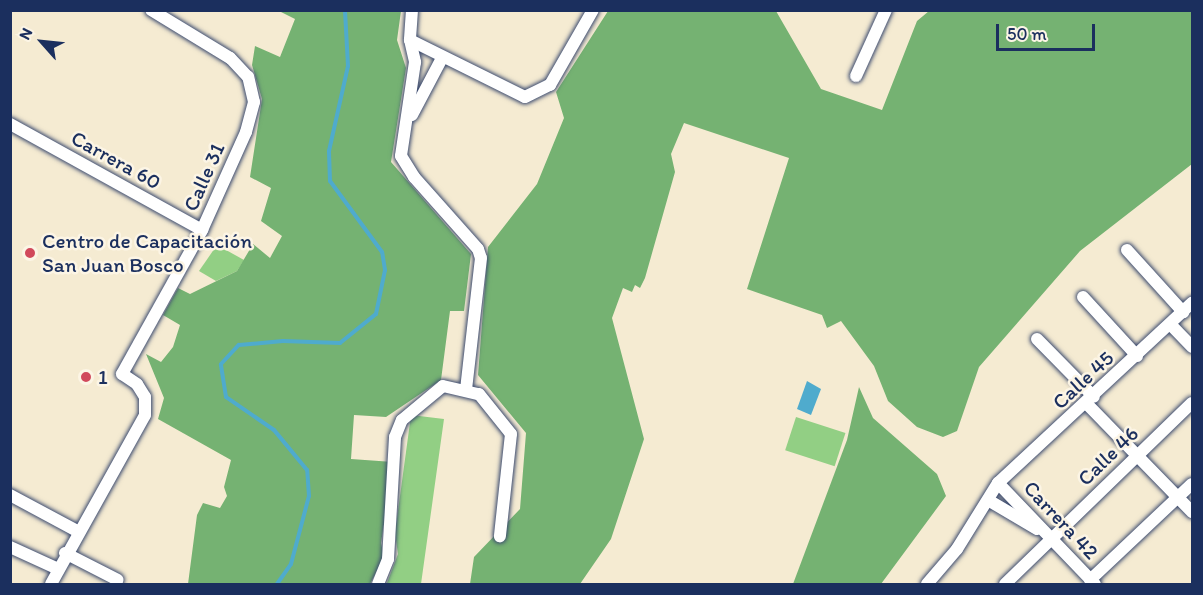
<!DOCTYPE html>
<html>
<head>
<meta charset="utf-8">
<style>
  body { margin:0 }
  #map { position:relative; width:1203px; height:595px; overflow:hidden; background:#f5ebd2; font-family:Itim,sans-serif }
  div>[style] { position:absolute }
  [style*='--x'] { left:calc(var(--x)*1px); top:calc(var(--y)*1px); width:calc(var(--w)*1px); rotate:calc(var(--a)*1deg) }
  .green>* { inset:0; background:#92cf84; transform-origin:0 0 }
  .forest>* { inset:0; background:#75b272 }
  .water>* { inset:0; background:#4fabcd }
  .stream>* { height:4px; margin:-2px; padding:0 2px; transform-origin:2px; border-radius:2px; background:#4fabcd }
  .roads { filter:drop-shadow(0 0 2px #3c4b6f) drop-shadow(0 0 2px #3c4b6f) }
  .minor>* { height:12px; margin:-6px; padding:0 6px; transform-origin:6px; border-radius:6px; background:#fff }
  .dots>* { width:16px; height:16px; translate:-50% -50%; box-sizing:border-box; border:3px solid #fcf5e5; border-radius:50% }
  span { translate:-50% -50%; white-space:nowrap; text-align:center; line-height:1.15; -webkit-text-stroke:5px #fcf5e5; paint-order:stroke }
  .street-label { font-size:21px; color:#1b2f5e }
  .poi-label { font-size:21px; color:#1b2f5e }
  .left { translate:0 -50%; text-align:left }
  .frame { position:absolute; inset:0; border:12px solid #1b2f5e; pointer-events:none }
  .north { position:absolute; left:12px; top:12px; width:60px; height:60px; -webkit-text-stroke:4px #fcf5e5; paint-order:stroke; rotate:297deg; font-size:16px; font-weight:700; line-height:24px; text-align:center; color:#1b2f5e }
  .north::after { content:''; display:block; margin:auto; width:21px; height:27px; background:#1b2f5e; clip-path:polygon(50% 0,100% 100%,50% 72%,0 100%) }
  .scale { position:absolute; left:996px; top:24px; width:99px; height:27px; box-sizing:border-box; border:3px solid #1b2f5e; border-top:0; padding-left:8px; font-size:18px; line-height:21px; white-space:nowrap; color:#1b2f5e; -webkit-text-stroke:4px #fcf5e5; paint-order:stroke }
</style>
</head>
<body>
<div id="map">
  <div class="green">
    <i style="clip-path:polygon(217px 245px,244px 260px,237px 271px,216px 281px,199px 271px)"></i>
    <i style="clip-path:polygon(411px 415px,444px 419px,421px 584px,395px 584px,387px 583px,398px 554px,395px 533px)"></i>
    <i style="left:796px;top:417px;width:52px;height:35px;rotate:18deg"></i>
  </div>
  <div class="forest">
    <i style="clip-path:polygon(279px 11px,401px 11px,397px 40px,406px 68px,391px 162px,471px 254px,464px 311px,450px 311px,441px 380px,386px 417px,354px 415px,351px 459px,393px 462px,381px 543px,384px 557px,370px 584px,188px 584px,197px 515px,203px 503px,220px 508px,227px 496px,224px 487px,231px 460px,158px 419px,164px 398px,146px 354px,161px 362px,173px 347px,180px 325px,163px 315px,178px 288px,190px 294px,237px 271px,253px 244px,270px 258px,282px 236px,261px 221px,271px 188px,250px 177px,262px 99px,252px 65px,255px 46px,280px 57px,295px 19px)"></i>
    <i style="clip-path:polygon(608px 11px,776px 11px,821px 89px,882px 110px,917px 21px,929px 11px,1192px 11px,1192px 164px,1080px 251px,979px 367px,957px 431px,943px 437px,917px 427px,888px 401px,874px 366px,841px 321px,827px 328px,822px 315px,747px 289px,789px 158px,684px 123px,671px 154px,675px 172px,645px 278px,640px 288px,635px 285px,632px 292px,623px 288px,612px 318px,644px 439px,611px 539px,580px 584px,470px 584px,474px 557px,520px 509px,526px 433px,478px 375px,488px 247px,537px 184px,564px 118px,556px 92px)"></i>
    <i style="clip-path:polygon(859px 387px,873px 418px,937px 474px,946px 496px,881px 584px,793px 584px,847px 440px)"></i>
  </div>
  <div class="water">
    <i style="clip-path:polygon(807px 381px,821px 389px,811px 415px,797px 409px)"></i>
  </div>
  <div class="stream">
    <i style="--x:277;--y:584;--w:24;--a:-55"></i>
    <i style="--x:291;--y:564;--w:70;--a:-75.2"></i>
    <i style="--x:309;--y:496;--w:26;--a:-94"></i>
    <i style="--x:307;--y:470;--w:52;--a:-129.5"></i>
    <i style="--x:274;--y:430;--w:58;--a:-145.5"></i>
    <i style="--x:226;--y:397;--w:33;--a:-99"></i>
    <i style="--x:221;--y:364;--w:26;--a:-47"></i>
    <i style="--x:239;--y:345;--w:44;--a:-5.2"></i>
    <i style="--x:283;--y:341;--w:57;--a:2"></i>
    <i style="--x:340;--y:343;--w:46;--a:-38.9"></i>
    <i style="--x:376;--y:314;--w:45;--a:-78.4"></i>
    <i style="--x:385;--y:270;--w:18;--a:-99"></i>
    <i style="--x:382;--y:252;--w:88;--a:-126.2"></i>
    <i style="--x:330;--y:181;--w:30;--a:-92"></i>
    <i style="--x:329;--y:151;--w:87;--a:-77.4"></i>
    <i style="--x:348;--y:66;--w:56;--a:-93.1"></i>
  </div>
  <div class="roads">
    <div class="minor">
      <i style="--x:412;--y:10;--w:30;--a:94"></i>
      <i style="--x:410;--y:40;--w:23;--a:77"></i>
      <i style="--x:415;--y:62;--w:95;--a:98.5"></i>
      <i style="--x:401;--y:156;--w:25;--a:58"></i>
      <i style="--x:414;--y:177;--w:96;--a:48.4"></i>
      <i style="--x:478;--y:249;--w:9;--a:72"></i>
      <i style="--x:481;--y:258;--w:133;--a:96.5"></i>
      <i style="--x:410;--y:40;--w:128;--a:26.4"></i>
      <i style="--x:525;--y:97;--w:28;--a:-26"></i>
      <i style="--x:550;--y:85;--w:86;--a:-60.2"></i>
      <i style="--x:856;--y:76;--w:72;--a:-65.6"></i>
      <i style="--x:412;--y:115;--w:64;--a:-62.2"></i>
      <i style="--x:10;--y:124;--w:219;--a:28.9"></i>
      <i style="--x:1127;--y:250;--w:84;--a:47.9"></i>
      <i style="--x:1083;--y:297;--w:80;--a:47.5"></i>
      <i style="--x:1170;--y:324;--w:32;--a:46"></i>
      <i style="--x:1037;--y:339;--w:81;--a:45.5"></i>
      <i style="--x:1087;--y:404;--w:151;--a:45.8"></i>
      <i style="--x:998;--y:483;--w:140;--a:46.2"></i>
      <i style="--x:10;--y:495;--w:78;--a:28.2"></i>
      <i style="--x:988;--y:500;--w:57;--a:30.6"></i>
      <i style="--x:10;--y:547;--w:53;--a:24.6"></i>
      <i style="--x:65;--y:553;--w:59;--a:27"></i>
      <i style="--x:1090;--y:580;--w:140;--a:-43.3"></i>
      <i style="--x:51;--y:584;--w:193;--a:-60.9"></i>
      <i style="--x:145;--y:415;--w:18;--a:-90"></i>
      <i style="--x:145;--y:397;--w:15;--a:-122"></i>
      <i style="--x:137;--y:384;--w:18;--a:-146"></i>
      <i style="--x:122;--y:374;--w:165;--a:-60.9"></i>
      <i style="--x:202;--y:230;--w:107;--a:-65.8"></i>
      <i style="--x:246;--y:132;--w:31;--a:-75"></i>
      <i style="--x:254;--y:102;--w:26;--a:-103"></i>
      <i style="--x:248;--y:77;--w:26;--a:-133"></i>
      <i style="--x:230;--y:58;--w:92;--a:-148.7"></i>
      <i style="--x:378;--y:584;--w:27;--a:-68"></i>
      <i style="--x:388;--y:559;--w:122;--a:-86.7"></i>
      <i style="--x:395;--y:437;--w:18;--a:-68"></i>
      <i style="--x:402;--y:420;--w:53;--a:-39.7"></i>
      <i style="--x:443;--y:386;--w:37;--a:13"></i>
      <i style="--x:479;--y:394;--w:51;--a:51.3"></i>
      <i style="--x:511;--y:434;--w:103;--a:96.2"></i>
      <i style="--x:927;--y:584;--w:46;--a:-49.4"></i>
      <i style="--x:957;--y:549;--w:78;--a:-58.2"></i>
      <i style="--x:998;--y:483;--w:265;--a:-42.9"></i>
      <i style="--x:1005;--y:584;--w:260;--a:-44.1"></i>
    </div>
  </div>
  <div class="dots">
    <i style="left:30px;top:253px;background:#d1495b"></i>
    <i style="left:86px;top:377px;background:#d1495b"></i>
  </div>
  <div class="street-label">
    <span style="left:116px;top:160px;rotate:29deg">Carrera 60</span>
    <span style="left:204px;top:177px;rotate:-66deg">Calle 31</span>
    <span style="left:1083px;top:380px;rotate:-43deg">Calle 45</span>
    <span style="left:1108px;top:456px;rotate:-44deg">Calle 46</span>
    <span style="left:1061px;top:520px;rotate:47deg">Carrera 42</span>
  </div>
  <div class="poi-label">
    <span class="left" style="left:42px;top:253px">Centro de Capacitación<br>San Juan Bosco</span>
    <span class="left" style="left:98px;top:377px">1</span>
  </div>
  <div class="frame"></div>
  <div class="north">N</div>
  <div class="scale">50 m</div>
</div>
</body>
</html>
